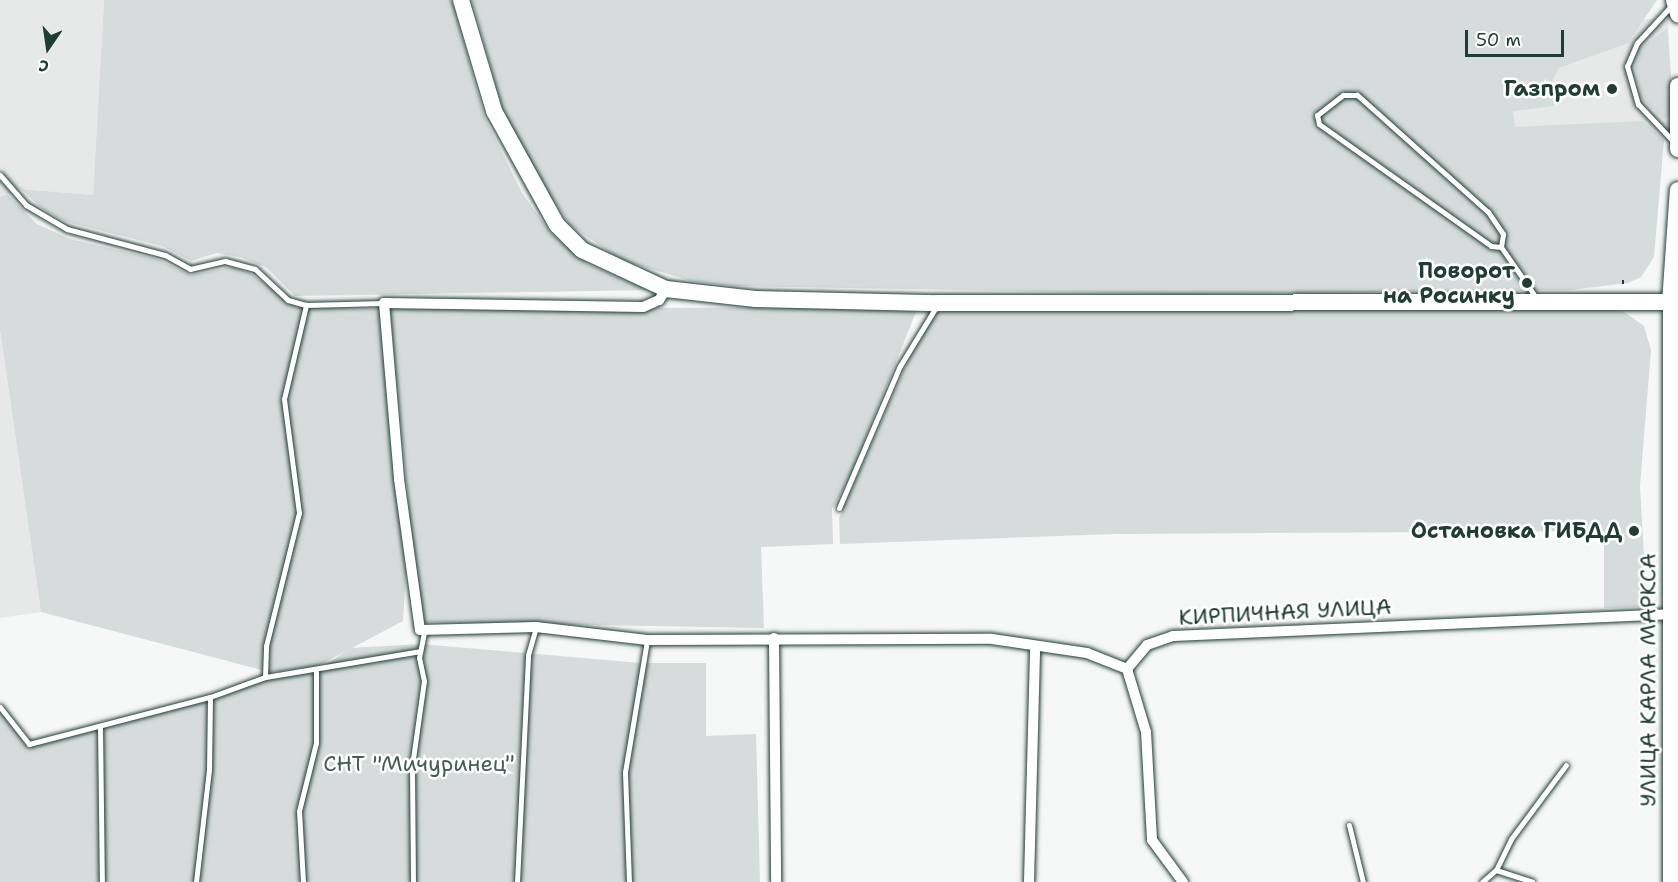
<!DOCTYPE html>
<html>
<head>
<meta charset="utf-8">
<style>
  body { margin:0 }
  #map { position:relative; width:1678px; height:882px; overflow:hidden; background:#f6f7f7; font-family:"Shantell Sans",sans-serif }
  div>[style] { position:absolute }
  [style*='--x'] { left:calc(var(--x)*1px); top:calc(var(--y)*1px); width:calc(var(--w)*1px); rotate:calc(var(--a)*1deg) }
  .built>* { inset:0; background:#e6e9e8; transform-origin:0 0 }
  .green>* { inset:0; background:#d6dcdb }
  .path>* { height:2px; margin-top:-1px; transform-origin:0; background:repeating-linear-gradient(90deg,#1f3d34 0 4.5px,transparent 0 9px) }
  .roads { filter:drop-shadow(0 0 2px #1f3d34) drop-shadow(0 0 2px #1f3d34) }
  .lane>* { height:5px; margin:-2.5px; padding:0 2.5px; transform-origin:2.5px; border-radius:2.5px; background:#fff }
  .street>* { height:10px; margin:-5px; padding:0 5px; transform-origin:5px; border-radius:5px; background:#fff }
  .secondary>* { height:15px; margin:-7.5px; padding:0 7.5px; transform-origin:7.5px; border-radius:7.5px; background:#fff }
  .primary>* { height:16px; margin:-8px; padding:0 8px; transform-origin:8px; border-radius:8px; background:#fff }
  .dots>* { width:16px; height:16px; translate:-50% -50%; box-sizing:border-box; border:3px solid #fff; border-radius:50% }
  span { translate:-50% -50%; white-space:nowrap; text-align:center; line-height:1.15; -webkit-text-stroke:5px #fff; paint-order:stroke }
  .poi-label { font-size:22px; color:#1f3d34; font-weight:700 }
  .right { translate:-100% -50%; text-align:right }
  .street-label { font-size:22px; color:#1f3d34 }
  .park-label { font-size:22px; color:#445d55 }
  .north { position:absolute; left:18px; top:18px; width:60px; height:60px; -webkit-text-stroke:4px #fff; paint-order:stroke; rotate:193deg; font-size:16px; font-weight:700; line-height:24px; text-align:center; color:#1f3d34 }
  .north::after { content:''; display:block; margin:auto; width:21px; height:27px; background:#1f3d34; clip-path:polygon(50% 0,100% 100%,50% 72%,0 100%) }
  .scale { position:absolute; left:1465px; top:30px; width:99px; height:27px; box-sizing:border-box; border:3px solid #1f3d34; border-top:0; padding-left:8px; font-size:18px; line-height:21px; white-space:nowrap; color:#1f3d34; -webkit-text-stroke:4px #fff; paint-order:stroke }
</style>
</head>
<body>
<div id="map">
  <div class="built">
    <i style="clip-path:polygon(0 0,104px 0,93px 195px,21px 189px,0 197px)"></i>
    <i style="left:1668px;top:18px;width:123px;height:166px;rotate:87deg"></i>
    <i style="clip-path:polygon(0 330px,41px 612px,0 618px)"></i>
  </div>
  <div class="green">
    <i style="clip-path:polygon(104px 0,452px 0,484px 116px,522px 193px,550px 232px,587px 264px,648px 290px,295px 296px,266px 267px,240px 257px,217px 253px,191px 261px,162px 246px,67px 222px,44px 210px,21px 189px,93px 195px)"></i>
    <i style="clip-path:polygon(472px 0,1657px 0,1628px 43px,1559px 68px,1551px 83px,1554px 106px,1513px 111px,1515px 127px,1642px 121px,1664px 140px,1654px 257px,1641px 277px,1628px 283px,1570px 290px,1178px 294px,735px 286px,691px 281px,621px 260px,569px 224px,525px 156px,502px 106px)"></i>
    <i style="clip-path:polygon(1667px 28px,1672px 89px,1670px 115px,1664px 119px,1641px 98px,1635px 66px,1638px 51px)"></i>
    <i style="clip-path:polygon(7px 194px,37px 224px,70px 239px,157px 259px,191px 275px,232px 267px,252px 274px,296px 307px,380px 309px,406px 573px,403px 621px,316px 667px,269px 672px,41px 612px,0 330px,0 197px)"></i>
    <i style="clip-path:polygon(918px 307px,850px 477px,832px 509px,833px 544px,761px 547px,764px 628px,420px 622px,390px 309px)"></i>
    <i style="clip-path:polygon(1620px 309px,1644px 326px,1651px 350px,1640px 486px,1647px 607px,1604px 608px,1604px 531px,1115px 534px,840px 544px,839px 518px,930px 311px)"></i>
    <i style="clip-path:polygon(421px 644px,641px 663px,706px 663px,706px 736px,756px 734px,760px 882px,0 882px,0 707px,29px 744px,210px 697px,265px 677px,316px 672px,350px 648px)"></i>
  </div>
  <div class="path">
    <i style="--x:1623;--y:280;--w:6;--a:90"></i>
  </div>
  <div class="roads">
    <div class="lane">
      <i style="--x:1672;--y:5;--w:52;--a:132.6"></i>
      <i style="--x:1637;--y:43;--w:25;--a:113"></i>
      <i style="--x:1627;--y:66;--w:40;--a:74"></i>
      <i style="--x:1638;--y:104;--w:51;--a:46.6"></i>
      <i style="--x:0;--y:175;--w:40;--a:49"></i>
      <i style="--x:26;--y:205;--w:48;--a:30.3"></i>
      <i style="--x:67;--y:229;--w:101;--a:14.9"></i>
      <i style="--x:165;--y:255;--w:29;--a:29"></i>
      <i style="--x:190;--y:269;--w:36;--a:-13"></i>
      <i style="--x:225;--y:261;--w:31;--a:15"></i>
      <i style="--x:255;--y:269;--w:45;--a:43.2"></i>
      <i style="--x:288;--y:300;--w:19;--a:16"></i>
      <i style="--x:306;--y:305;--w:78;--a:-1.5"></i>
      <i style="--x:1501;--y:247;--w:13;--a:-81"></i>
      <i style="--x:1503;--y:234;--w:27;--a:-124"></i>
      <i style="--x:1488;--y:212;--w:176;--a:-138.2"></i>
      <i style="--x:1357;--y:95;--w:14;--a:180"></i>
      <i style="--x:1343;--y:95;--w:33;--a:142"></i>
      <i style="--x:1317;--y:115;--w:9;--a:77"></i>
      <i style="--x:1319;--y:124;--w:211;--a:35.3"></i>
      <i style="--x:1491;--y:246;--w:10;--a:6"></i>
      <i style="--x:1501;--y:247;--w:63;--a:55.3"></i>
      <i style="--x:839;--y:508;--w:155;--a:-66.8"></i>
      <i style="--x:900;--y:366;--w:69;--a:-58.6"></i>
      <i style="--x:265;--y:677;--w:31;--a:-88"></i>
      <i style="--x:266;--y:646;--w:137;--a:-76.1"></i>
      <i style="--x:299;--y:513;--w:115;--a:-97.5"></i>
      <i style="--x:284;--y:399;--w:97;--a:-76.8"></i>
      <i style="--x:0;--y:707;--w:47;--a:51.9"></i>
      <i style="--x:29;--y:744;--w:187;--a:-14.6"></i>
      <i style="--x:210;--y:697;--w:59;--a:-20"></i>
      <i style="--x:265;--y:677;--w:157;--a:-9.5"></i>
      <i style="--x:100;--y:727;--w:155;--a:89.3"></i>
      <i style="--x:1349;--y:825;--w:59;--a:76.2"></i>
      <i style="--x:1496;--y:870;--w:34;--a:-64"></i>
      <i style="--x:1511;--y:839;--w:92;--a:-53.4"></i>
      <i style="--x:196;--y:882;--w:113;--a:-83.4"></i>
      <i style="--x:209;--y:770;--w:73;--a:-89.2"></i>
      <i style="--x:303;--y:882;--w:71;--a:-93.2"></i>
      <i style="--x:299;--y:811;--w:70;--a:-76"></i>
      <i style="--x:316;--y:743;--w:71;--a:-90"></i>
      <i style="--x:413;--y:882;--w:116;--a:-90.5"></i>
      <i style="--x:412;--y:766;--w:86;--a:-82"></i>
      <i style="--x:424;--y:681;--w:24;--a:-102"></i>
      <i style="--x:419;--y:658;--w:26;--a:-79"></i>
      <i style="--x:517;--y:882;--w:227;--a:-87.2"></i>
      <i style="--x:528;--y:655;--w:29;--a:-74"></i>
      <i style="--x:629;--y:882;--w:110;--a:-92.1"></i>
      <i style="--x:625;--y:772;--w:134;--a:-80.5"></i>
      <i style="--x:1482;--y:882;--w:18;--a:-41"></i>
      <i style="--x:1496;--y:870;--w:38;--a:18"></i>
    </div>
    <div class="street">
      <i style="--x:666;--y:289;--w:13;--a:122"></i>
      <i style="--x:659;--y:300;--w:17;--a:156"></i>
      <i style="--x:643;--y:307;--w:259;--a:-179.1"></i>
      <i style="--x:384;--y:303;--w:177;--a:85.1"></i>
      <i style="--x:399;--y:479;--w:152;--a:82.1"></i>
      <i style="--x:420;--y:630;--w:116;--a:-1.5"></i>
      <i style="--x:536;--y:627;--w:112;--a:6.7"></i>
      <i style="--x:647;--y:640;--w:345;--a:-0.2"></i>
      <i style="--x:992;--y:639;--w:96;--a:8.4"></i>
      <i style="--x:1087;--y:653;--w:43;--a:21.8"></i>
      <i style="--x:1127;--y:669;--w:31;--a:-50"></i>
      <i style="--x:1147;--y:645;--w:28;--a:-19"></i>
      <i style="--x:1173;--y:636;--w:497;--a:-2.5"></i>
      <i style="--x:774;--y:638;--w:244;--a:89.5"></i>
      <i style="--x:1127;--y:669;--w:66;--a:73.2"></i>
      <i style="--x:1146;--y:732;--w:108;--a:86.8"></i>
      <i style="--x:1152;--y:840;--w:52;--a:53.6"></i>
      <i style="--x:1029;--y:882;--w:235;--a:-88.5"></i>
    </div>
    <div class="secondary">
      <i style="--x:1670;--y:882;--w:579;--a:-90"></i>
    </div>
    <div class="primary">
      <i style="--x:461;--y:0;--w:116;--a:73.4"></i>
      <i style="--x:494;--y:111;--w:130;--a:61.1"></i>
      <i style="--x:557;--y:225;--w:35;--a:45"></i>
      <i style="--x:582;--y:250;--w:93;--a:24.9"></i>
      <i style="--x:666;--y:289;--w:90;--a:6.4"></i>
      <i style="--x:755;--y:299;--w:183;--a:1.3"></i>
      <i style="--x:938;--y:303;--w:740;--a:-0.08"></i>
      <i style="--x:1674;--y:0;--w:15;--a:74"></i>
      <i style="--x:1678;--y:86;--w:63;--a:90"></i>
      <i style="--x:1670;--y:303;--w:113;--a:-86"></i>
    </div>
  </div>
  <div class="dots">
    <i style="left:1612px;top:89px;background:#1f3d34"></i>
    <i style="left:1527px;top:283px;background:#1f3d34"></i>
    <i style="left:1634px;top:531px;background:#1f3d34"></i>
  </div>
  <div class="poi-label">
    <span class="right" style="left:1600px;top:89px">Газпром</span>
    <span class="right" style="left:1515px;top:283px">Поворот<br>на Росинку</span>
    <span class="right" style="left:1622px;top:531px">Остановка ГИБДД</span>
  </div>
  <div class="street-label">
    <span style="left:1285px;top:612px;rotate:-3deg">КИРПИЧНАЯ УЛИЦА</span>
    <span style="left:1648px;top:680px;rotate:-90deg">УЛИЦА КАРЛА МАРКСА</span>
  </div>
  <div class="park-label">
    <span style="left:419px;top:764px">СНТ "Мичуринец"</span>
  </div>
  <div class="north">С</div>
  <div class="scale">50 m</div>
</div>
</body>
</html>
